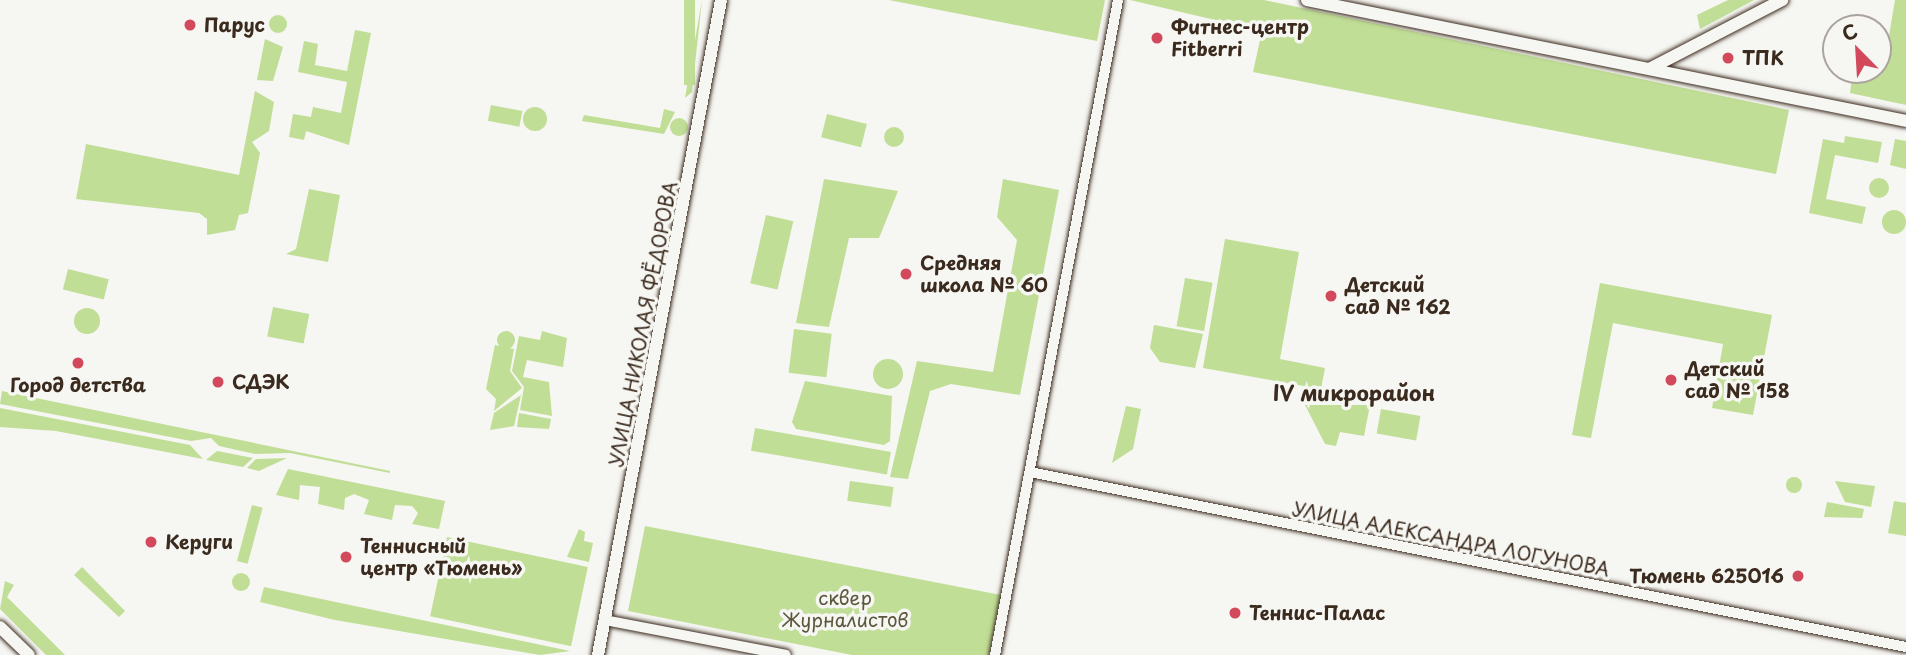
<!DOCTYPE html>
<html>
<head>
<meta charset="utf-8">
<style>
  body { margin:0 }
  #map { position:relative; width:1906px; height:655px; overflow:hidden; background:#f6f6f2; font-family:"Playpen Sans",sans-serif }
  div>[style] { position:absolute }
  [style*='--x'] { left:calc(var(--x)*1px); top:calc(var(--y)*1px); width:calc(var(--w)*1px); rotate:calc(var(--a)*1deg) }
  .green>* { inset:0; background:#c0de96; transform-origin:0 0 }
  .round { border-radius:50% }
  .roads { filter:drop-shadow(0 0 2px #3b2a1e) drop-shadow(0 0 2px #3b2a1e) }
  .minor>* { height:10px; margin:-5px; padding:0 5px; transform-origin:5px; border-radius:5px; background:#f6f6f2 }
  .tertiary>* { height:12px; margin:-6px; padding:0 6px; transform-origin:6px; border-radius:6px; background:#f6f6f2 }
  .dots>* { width:19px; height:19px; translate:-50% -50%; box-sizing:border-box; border:4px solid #f6f6f2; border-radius:50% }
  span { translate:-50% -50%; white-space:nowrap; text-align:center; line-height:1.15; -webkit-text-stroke:7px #f6f6f2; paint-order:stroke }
  .poi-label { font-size:19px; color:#3b2a1e; font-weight:700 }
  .left { translate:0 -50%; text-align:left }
  .right { translate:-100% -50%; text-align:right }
  .street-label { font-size:19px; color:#3b2a1e }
  .park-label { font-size:19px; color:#5c573c }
  .neighbourhood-label { font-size:21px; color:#3b2a1e; font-weight:700 }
  .north { position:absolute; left:1822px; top:14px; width:70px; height:70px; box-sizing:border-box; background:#f6f6f2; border:2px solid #aba49d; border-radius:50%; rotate:336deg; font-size:19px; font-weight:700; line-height:28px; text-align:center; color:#3b2a1e }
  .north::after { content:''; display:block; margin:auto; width:24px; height:32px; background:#d1495b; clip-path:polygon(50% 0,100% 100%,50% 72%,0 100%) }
</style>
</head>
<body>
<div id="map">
  <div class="green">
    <i style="left:684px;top:0;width:11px;height:85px"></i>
    <i style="clip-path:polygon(702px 0,692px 92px,685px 98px)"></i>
    <i style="clip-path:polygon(889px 0,1105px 0,1097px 41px)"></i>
    <i style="clip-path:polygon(1130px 0,1264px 0,1789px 110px,1776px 174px,1253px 72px,1262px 31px)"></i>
    <i style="clip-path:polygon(1728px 0,1754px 0,1700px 29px,1697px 15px)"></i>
    <i style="clip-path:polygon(1895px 0,1906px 0,1906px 105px,1850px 93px,1853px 70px,1884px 65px)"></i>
    <i class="round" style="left:269px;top:15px;width:18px;height:18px"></i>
    <i style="clip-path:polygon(355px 30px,371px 33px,349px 145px,306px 131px,304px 140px,289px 137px,293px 114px,311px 117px,313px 107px,341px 113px,347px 82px,298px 72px,304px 41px,318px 44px,315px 65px,347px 71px)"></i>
    <i style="clip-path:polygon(265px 39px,283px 47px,273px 81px,257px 80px)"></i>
    <i style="clip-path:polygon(255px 91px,274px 102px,269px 131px,252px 142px,260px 153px,248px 213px,239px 215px,235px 230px,207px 235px,207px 219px,199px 213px,76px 199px,86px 144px,239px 175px)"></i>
    <i style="left:491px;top:105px;width:32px;height:16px;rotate:11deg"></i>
    <i class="round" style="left:523px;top:107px;width:24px;height:24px"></i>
    <i style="clip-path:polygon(664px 109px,675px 112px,664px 134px,582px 121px,584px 115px,660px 128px)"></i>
    <i style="left:827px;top:114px;width:41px;height:24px;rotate:14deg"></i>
    <i class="round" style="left:670px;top:118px;width:18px;height:18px"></i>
    <i class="round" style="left:884px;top:127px;width:20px;height:20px"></i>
    <i style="clip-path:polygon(1845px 136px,1882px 142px,1878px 163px,1835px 155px,1826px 199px,1866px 207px,1862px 224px,1809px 213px,1823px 139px,1844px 143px)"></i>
    <i style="clip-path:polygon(1895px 139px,1906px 141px,1906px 169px,1890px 165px)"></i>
    <i class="round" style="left:1869px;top:178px;width:20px;height:20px"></i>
    <i style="clip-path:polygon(824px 179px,898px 191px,879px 238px,849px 238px,829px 327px,796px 323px)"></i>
    <i style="clip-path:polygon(1003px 179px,1059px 190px,1020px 395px,951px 384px,930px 391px,908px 479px,890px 477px,917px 361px,993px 372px,1017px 240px,997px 217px)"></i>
    <i style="clip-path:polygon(309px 189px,340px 195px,328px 262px,286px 254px,296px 249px)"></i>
    <i class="round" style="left:1882px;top:210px;width:24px;height:24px"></i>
    <i style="left:766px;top:215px;width:28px;height:70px;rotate:13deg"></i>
    <i style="clip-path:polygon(1225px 239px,1299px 252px,1280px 359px,1325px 368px,1321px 389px,1203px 368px)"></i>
    <i style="left:68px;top:269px;width:42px;height:21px;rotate:14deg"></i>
    <i style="left:1185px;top:278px;width:28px;height:49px;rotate:10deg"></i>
    <i style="clip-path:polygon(1600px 283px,1772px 315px,1753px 415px,1712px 408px,1723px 344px,1613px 323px,1591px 438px,1572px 435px)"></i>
    <i style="left:273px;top:307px;width:37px;height:30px;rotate:11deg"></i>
    <i class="round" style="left:74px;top:308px;width:26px;height:26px"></i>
    <i style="clip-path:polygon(1154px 325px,1203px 334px,1195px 368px,1160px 362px,1150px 348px)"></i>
    <i style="left:794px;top:329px;width:38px;height:44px;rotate:7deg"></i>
    <i style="clip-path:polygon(542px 331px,567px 338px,563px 367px,527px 360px,523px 377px,549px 382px,552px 416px,520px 410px,524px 387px,512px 371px,519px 336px,540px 340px)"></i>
    <i class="round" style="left:497px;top:331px;width:18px;height:18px"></i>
    <i style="clip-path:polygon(495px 345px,514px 349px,510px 371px,522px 388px,494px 411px,496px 399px,486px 389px)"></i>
    <i class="round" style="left:873px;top:359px;width:30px;height:30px"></i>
    <i style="clip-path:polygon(805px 381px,892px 396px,890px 441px,884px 445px,796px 429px,792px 422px)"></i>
    <i style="clip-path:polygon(2px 391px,390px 471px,390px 473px,290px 453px,255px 454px,219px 446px,211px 438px,191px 441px,0 404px)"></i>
    <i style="clip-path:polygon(521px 395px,514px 426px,490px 430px,494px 413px)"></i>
    <i style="clip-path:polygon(1305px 405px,1370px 405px,1364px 436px,1340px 432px,1336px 446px,1325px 444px)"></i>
    <i style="clip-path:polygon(1126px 406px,1141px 409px,1133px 449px,1112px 463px)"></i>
    <i style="clip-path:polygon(0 408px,190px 445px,203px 459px,56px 431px,0 427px)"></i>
    <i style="left:1381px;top:409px;width:40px;height:25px;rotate:10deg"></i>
    <i style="clip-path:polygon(519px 413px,551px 419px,549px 429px,517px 427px)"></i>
    <i style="left:755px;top:428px;width:138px;height:23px;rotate:10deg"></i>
    <i style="clip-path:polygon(217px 451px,253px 458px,243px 467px,206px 460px)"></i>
    <i style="clip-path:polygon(287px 458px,259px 471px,247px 468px,256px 459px)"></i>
    <i style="clip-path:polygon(288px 469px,445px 501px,439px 529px,412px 524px,418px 513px,412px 506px,395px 505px,392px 520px,364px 514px,369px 500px,354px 494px,345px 498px,344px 510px,318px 504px,320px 487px,300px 485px,299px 500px,276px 495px)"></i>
    <i class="round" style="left:1786px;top:477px;width:16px;height:16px"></i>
    <i style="left:850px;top:481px;width:44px;height:20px;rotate:8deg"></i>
    <i style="clip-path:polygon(1835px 481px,1875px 486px,1871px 507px,1845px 502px)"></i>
    <i style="clip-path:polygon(1894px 501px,1906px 503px,1906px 536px,1888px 533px)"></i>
    <i style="clip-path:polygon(1827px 502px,1864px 509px,1862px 518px,1824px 517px)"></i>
    <i style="left:252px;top:505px;width:11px;height:58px;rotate:15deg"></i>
    <i style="clip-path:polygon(645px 526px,1001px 595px,989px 655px,852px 655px,628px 611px)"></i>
    <i style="clip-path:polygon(579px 529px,585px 532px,584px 541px,593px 543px,589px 562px,567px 557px)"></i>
    <i style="left:447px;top:537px;width:144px;height:81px;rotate:12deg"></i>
    <i style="clip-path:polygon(82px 567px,125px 611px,119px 617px,74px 575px)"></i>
    <i class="round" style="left:232px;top:573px;width:18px;height:18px"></i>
    <i style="clip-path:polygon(5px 581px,14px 585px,7px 597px,65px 655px,46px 655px,0 609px)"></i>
    <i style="clip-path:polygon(264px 587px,570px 651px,540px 655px,335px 620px,260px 602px)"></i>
  </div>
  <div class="roads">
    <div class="minor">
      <i style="--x:1030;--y:472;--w:893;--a:11.3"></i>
      <i style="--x:605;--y:620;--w:184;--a:10.9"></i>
      <i style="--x:995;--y:655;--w:666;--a:-79.36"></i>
    </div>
    <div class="tertiary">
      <i style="--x:1307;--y:0;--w:611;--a:11.42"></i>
      <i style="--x:1651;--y:68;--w:148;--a:-27.4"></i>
      <i style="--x:0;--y:627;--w:40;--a:44"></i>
      <i style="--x:598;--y:655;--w:666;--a:-79.36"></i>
    </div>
  </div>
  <div class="dots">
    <i style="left:190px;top:25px;background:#d1495b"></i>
    <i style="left:1157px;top:38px;background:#d1495b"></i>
    <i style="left:1728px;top:58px;background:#d1495b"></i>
    <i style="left:906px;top:274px;background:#d1495b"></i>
    <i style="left:1331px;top:296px;background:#d1495b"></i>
    <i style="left:78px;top:363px;background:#d1495b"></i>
    <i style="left:1671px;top:380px;background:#d1495b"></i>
    <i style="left:218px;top:382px;background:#d1495b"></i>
    <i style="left:151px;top:542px;background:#d1495b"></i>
    <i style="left:346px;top:557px;background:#d1495b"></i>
    <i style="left:1798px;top:576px;background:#d1495b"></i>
    <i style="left:1235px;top:613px;background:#d1495b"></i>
  </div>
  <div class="poi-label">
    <span class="left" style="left:204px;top:25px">Парус</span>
    <span class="left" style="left:1171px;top:38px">Фитнес-центр<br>Fitberri</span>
    <span class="left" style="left:1742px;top:58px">ТПК</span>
    <span class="left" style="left:920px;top:274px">Средняя<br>школа № 60</span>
    <span class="left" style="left:1345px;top:296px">Детский<br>сад № 162</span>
    <span class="left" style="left:1685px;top:380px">Детский<br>сад № 158</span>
    <span class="left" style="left:232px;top:382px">СДЭК</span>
    <span style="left:78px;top:385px">Город детства</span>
    <span class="left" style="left:165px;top:542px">Керуги</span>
    <span class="left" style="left:360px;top:557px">Теннисный<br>центр «Тюмень»</span>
    <span class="right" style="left:1784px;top:576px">Тюмень 625016</span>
    <span class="left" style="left:1249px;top:613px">Теннис-Палас</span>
  </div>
  <div class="street-label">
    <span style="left:643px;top:324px;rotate:-79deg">УЛИЦА НИКОЛАЯ ФЁДОРОВА</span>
    <span style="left:1451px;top:539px;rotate:11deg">УЛИЦА АЛЕКСАНДРА ЛОГУНОВА</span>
  </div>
  <div class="park-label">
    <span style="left:845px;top:609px">сквер<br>Журналистов</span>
  </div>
  <div class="neighbourhood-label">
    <span style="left:1354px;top:392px">IV микрорайон</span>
  </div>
  <div class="north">С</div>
</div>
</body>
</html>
